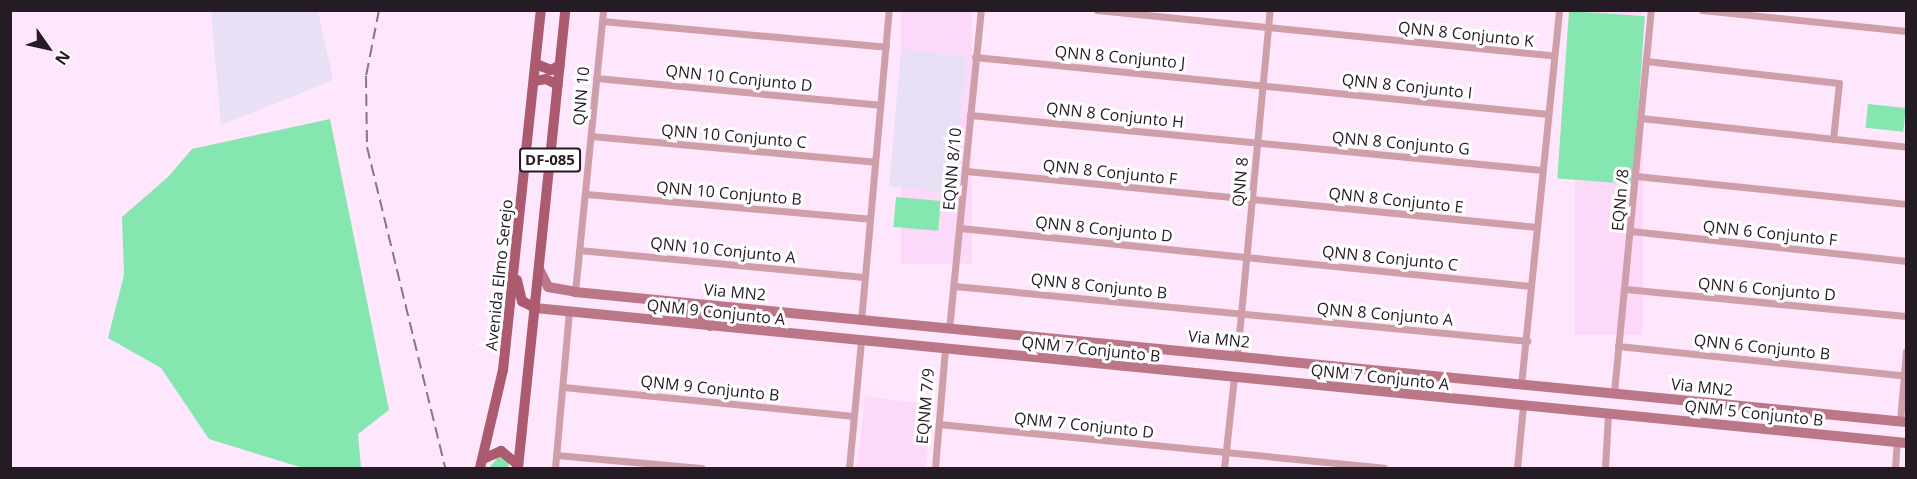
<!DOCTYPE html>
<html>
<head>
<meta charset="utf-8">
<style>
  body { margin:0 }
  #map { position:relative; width:1917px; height:479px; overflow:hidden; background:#fee6fc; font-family:"Open Sans",sans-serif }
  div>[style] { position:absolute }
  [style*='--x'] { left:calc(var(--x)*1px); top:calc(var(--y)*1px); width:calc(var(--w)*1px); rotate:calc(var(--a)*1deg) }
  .built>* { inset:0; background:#fcd8f9; transform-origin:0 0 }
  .education>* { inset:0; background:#e8e1f6; transform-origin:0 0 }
  .green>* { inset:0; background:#85e6b0; transform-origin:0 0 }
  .minor>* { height:7px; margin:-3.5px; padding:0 3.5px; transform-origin:3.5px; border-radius:3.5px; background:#ce9fa9 }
  .secondary>* { height:10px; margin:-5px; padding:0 5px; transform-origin:5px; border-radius:5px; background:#bb7787 }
  .primary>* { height:10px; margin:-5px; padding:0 5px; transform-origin:5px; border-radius:5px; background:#ab5a6f }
  .rail>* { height:2px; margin-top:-1px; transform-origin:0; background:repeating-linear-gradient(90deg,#877786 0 12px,transparent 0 18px) }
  span { translate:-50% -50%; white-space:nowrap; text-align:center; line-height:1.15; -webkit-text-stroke:6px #fff; paint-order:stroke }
  .shield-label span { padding:2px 4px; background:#fff; border:2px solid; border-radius:4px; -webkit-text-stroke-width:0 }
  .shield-label { font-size:15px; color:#251b25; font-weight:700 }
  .street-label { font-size:16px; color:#251b25 }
  .frame { position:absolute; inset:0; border:12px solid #251b25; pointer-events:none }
  .north { position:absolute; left:18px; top:18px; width:60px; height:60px; -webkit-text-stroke:4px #fff; paint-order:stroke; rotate:124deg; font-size:16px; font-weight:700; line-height:24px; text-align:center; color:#251b25 }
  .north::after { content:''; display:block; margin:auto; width:21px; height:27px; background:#251b25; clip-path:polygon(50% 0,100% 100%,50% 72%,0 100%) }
</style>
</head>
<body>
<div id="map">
  <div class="built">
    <i style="left:901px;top:11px;width:71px;height:253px"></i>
    <i style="left:1575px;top:11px;width:68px;height:324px"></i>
    <i style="clip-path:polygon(865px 396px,931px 405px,926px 468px,857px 468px)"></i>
  </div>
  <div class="education">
    <i style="clip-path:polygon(211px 11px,318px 11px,333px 80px,221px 125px)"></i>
    <i style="left:901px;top:50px;width:65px;height:137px;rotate:5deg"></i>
  </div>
  <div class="green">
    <i style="left:1569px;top:11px;width:76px;height:168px;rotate:4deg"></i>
    <i style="left:1868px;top:104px;width:38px;height:24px;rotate:6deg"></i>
    <i style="clip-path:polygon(330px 119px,389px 410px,358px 434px,361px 468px,303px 468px,209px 439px,161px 368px,108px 338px,124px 275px,122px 217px,168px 177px,192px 149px)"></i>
    <i style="left:896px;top:197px;width:45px;height:30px;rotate:5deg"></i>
    <i style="clip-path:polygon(499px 456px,509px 463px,508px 468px,489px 468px)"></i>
  </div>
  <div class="minor">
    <i style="--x:1097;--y:10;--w:459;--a:5.7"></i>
    <i style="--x:1702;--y:10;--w:205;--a:5.9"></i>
    <i style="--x:602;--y:21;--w:285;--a:5.2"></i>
    <i style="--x:975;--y:57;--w:576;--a:5.68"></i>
    <i style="--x:1646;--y:61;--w:194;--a:6.5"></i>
    <i style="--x:1839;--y:83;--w:56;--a:96.1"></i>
    <i style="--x:596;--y:78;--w:285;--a:5.4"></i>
    <i style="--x:970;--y:115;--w:575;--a:5.49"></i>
    <i style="--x:1641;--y:118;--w:267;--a:6.2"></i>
    <i style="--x:591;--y:136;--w:285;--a:5.2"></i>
    <i style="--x:966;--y:171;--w:574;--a:5.6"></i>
    <i style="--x:1636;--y:176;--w:271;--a:5.9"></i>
    <i style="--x:586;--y:194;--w:285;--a:5"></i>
    <i style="--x:960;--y:228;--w:574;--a:5.8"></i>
    <i style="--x:1631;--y:231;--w:277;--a:6.2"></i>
    <i style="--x:579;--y:250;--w:286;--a:5.4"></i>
    <i style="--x:954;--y:286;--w:576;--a:5.48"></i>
    <i style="--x:1625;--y:289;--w:282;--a:5.5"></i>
    <i style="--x:575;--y:292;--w:283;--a:-84.3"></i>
    <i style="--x:861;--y:321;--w:312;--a:-84.9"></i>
    <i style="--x:949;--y:329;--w:321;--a:-84.3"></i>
    <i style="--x:1618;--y:346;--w:290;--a:5.9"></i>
    <i style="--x:1237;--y:356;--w:348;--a:-84.6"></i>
    <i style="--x:1521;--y:385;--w:377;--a:-84.2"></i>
    <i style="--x:563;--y:387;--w:292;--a:5.7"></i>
    <i style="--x:1614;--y:392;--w:384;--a:-84.5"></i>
    <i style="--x:1900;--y:421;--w:70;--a:-85.1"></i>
    <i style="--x:939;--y:424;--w:447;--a:5.6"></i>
    <i style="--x:556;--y:455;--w:146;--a:5.1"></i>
    <i style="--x:555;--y:468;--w:157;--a:-84.9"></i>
    <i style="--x:849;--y:468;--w:127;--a:-84.6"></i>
    <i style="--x:935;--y:468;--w:118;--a:-85.2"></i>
    <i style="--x:1224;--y:468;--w:91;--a:-83.7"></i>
    <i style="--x:1517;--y:468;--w:62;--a:-84.5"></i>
    <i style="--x:1605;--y:468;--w:53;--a:-86.8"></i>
    <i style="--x:1895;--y:468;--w:26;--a:-86"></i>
  </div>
  <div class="secondary">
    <i style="--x:539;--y:269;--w:20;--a:63"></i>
    <i style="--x:548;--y:287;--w:27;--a:10"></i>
    <i style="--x:575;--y:292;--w:1337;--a:5.58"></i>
    <i style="--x:535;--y:308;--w:1378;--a:5.62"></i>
    <i style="--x:678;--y:318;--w:14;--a:-4"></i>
    <i style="--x:692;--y:317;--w:9;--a:-90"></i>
    <i style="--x:692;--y:308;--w:7;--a:-135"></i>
    <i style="--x:710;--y:326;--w:8;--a:-150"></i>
    <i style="--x:703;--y:322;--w:7;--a:-90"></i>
    <i style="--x:703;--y:315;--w:6;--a:-51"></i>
    <i style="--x:707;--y:310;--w:12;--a:5"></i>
  </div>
  <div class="primary">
    <i style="--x:536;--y:64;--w:16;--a:22"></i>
    <i style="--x:551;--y:70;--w:10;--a:-29"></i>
    <i style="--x:534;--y:81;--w:12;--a:-9"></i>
    <i style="--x:546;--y:79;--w:13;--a:27"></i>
    <i style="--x:517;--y:280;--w:22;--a:77"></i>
    <i style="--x:522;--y:301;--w:15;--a:28"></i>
    <i style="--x:483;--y:459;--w:20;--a:-24"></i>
    <i style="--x:501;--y:451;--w:22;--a:39"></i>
    <i style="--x:480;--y:468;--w:101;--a:-76.8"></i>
    <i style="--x:503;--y:370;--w:362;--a:-84"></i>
    <i style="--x:518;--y:468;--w:460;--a:-84.1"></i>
  </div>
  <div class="rail">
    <i style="--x:379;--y:10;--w:67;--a:101.1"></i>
    <i style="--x:366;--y:76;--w:71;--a:89.2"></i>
    <i style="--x:367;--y:147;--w:330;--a:76.3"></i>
  </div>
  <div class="shield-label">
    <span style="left:550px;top:160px">DF-085</span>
  </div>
  <div class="street-label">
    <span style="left:1466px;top:34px;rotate:6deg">QNN 8 Conjunto K</span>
    <span style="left:1120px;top:57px;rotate:5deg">QNN 8 Conjunto J</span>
    <span style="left:739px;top:78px;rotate:6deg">QNN 10 Conjunto D</span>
    <span style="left:1407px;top:86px;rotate:6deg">QNN 8 Conjunto I</span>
    <span style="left:581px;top:96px;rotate:-85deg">QNN 10</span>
    <span style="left:1115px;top:115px;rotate:6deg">QNN 8 Conjunto H</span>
    <span style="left:734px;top:136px;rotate:5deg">QNN 10 Conjunto C</span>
    <span style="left:1401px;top:143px;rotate:5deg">QNN 8 Conjunto G</span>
    <span style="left:952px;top:169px;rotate:-85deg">EQNN 8/10</span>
    <span style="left:1110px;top:172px;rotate:6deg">QNN 8 Conjunto F</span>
    <span style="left:1240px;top:182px;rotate:-85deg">QNN 8</span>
    <span style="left:729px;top:193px;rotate:5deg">QNN 10 Conjunto B</span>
    <span style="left:1396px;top:200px;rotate:6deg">QNN 8 Conjunto E</span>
    <span style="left:1620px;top:200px;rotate:-85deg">EQNn /8</span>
    <span style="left:1104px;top:229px;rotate:6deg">QNN 8 Conjunto D</span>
    <span style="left:1770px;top:233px;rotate:6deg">QNN 6 Conjunto F</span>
    <span style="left:723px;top:250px;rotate:6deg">QNN 10 Conjunto A</span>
    <span style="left:1390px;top:258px;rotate:6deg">QNN 8 Conjunto C</span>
    <span style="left:499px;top:275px;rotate:-84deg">Avenida Elmo Serejo</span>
    <span style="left:1099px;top:286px;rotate:6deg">QNN 8 Conjunto B</span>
    <span style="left:1767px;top:289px;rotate:5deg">QNN 6 Conjunto D</span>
    <span style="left:735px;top:292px;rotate:5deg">Via MN2</span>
    <span style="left:716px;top:312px;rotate:6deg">QNM 9 Conjunto A</span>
    <span style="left:1385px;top:314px;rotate:5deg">QNN 8 Conjunto A</span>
    <span style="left:1219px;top:339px;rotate:6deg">Via MN2</span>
    <span style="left:1762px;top:347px;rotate:6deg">QNN 6 Conjunto B</span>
    <span style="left:1091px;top:349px;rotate:6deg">QNM 7 Conjunto B</span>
    <span style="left:1380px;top:377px;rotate:6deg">QNM 7 Conjunto A</span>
    <span style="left:1702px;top:387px;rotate:6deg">Via MN2</span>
    <span style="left:710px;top:388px;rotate:6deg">QNM 9 Conjunto B</span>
    <span style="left:925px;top:406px;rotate:-85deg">EQNM 7/9</span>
    <span style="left:1754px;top:413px;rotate:6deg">QNM 5 Conjunto B</span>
    <span style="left:1084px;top:425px;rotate:6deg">QNM 7 Conjunto D</span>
  </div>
  <div class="frame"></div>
  <div class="north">N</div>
</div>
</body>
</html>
